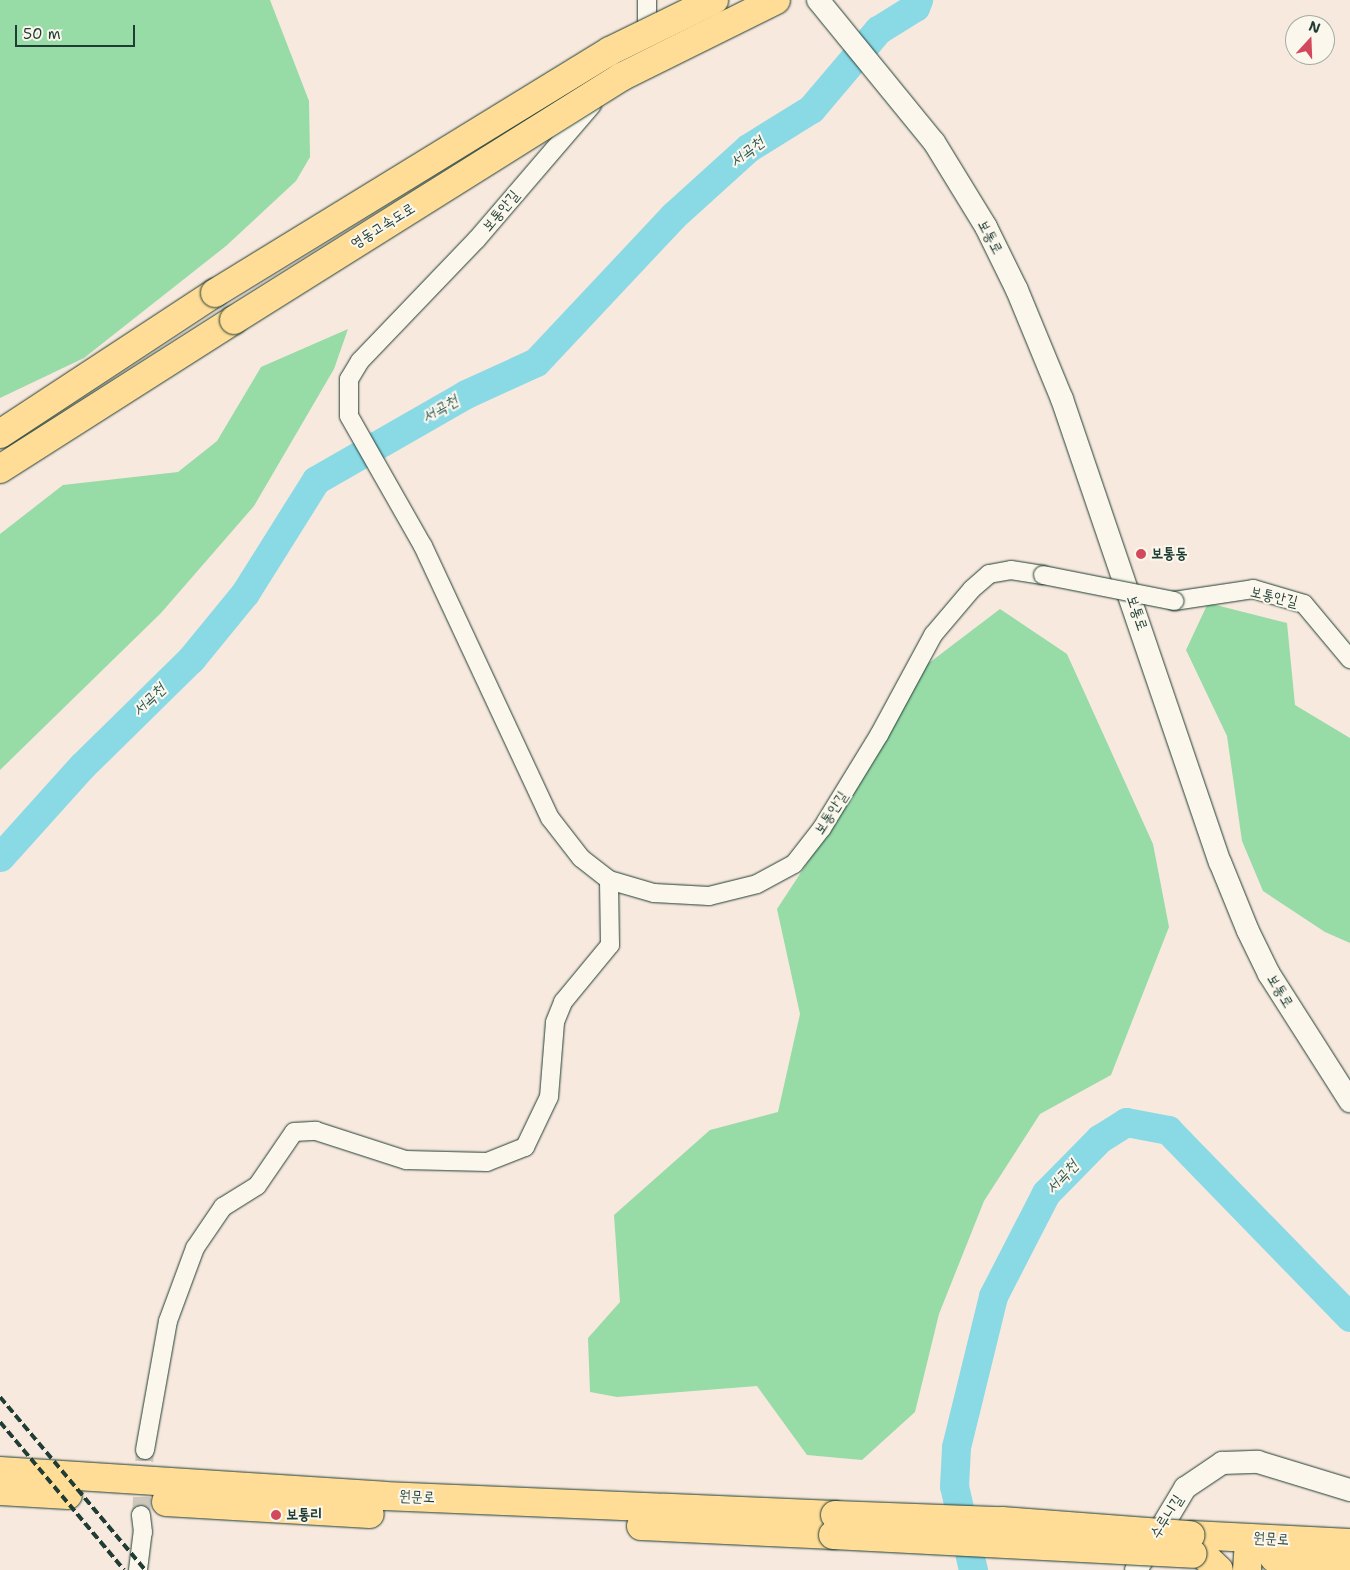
<!DOCTYPE html>
<html>
<head>
<meta charset="utf-8">
<style>
  body { margin:0 }
  #map { position:relative; width:1350px; height:1570px; overflow:hidden; background:#f8e9de; font-family:"Shantell Sans","Poor Story",sans-serif }
  div>[style] { position:absolute }
  [style*='--x'] { left:calc(var(--x)*1px); top:calc(var(--y)*1px); width:calc(var(--w)*1px); rotate:calc(var(--a)*1deg) }
  .green>* { inset:0; background:#97dba7 }
  .river>* { height:29px; margin:-14.5px; padding:0 14.5px; transform-origin:14.5px; border-radius:14.5px; background:#8adae6 }
  .minor-tunnel>* { height:18px; margin-top:-9px; transform-origin:0; background:repeating-linear-gradient(90deg,#cdc7bc 0 18px,transparent 0 27px) }
  .roads { filter:drop-shadow(0 0 1px #1f3d34) drop-shadow(0 0 1px #1f3d34) }
  .minor>* { height:18px; margin:-9px; padding:0 9px; transform-origin:9px; border-radius:9px; background:#fbf7ec }
  .tertiary>* { height:22px; margin:-11px; padding:0 11px; transform-origin:11px; border-radius:11px; background:#fbf7ec }
  .trunk>* { height:28px; margin:-14px; padding:0 14px; transform-origin:14px; border-radius:14px; background:#ffdd96 }
  .motorway>* { height:28px; margin:-14px; padding:0 14px; transform-origin:14px; border-radius:14px; background:#ffdd96 }
  .rail>* { height:4px; margin-top:-2px; transform-origin:0; background:repeating-linear-gradient(90deg,#1f3d34 0 8px,transparent 0 12px) }
  .bridges { filter:drop-shadow(0 0 1px #1f3d34) drop-shadow(0 0 1px #1f3d34) }
  .minor-bridge>* { height:18px; margin:-9px; padding:0 9px; transform-origin:9px; border-radius:9px; background:#fbf7ec }
  .trunk-bridge>* { height:28px; margin:-14px; padding:0 14px; transform-origin:14px; border-radius:14px; background:#ffdd96 }
  .motorway-bridge>* { height:28px; margin:-14px; padding:0 14px; transform-origin:14px; border-radius:14px; background:#ffdd96 }
  .dots>* { width:14px; height:14px; translate:-50% -50%; box-sizing:border-box; border:2px solid #fbf7ec; border-radius:50% }
  span { translate:-50% -50%; white-space:nowrap; text-align:center; line-height:1.15; -webkit-text-stroke:4px #fbf7ec; paint-order:stroke }
  .street-label { font-size:15px; color:#1f3d34 }
  .poi-label { font-size:15px; color:#1f3d34; font-weight:700 }
  .left { translate:0 -50%; text-align:left }
  .water-label { font-size:16px; color:#345c58; font-style:italic }
  .north { position:absolute; left:1285px; top:15px; width:50px; height:50px; box-sizing:border-box; background:#fbf7ec; border:1px solid #a3ada2; border-radius:50%; rotate:20deg; font-size:14px; font-weight:700; line-height:20px; text-align:center; color:#1f3d34 }
  .north::after { content:''; display:block; margin:auto; width:18px; height:22px; background:#d1495b; clip-path:polygon(50% 0,100% 100%,50% 72%,0 100%) }
  .scale { position:absolute; left:15px; top:25px; width:120px; height:22px; box-sizing:border-box; border:2px solid #1f3d34; border-top:0; padding-left:6px; font-size:15px; line-height:18px; white-space:nowrap; color:#1f3d34; -webkit-text-stroke:4px #fbf7ec; paint-order:stroke }
</style>
</head>
<body>
<div id="map">
  <div class="green">
    <i style="clip-path:polygon(0 0,270px 0,309px 101px,310px 157px,296px 181px,226px 246px,84px 358px,0 398px)"></i>
    <i style="clip-path:polygon(348px 329px,334px 369px,254px 506px,161px 613px,0 770px,0 534px,63px 485px,178px 472px,217px 441px,261px 367px)"></i>
    <i style="clip-path:polygon(1208px 603px,1287px 623px,1295px 705px,1350px 738px,1350px 943px,1325px 932px,1263px 891px,1242px 841px,1227px 736px,1186px 650px)"></i>
    <i style="clip-path:polygon(1000px 609px,1067px 654px,1153px 844px,1169px 927px,1111px 1075px,1040px 1114px,984px 1201px,939px 1314px,915px 1412px,862px 1460px,807px 1455px,757px 1386px,617px 1397px,590px 1392px,588px 1338px,620px 1302px,614px 1215px,710px 1130px,778px 1112px,800px 1014px,777px 909px,876px 758px,921px 669px)"></i>
  </div>
  <div class="river">
    <i style="--x:0;--y:857;--w:122;--a:-48"></i>
    <i style="--x:82;--y:766;--w:153;--a:-44.5"></i>
    <i style="--x:191;--y:659;--w:85;--a:-50.7"></i>
    <i style="--x:245;--y:593;--w:133;--a:-57.9"></i>
    <i style="--x:316;--y:480;--w:173;--a:-29.8"></i>
    <i style="--x:466;--y:394;--w:77;--a:-24.6"></i>
    <i style="--x:536;--y:362;--w:200;--a:-46.8"></i>
    <i style="--x:673;--y:216;--w:101;--a:-42.2"></i>
    <i style="--x:748;--y:148;--w:74;--a:-31.8"></i>
    <i style="--x:811;--y:109;--w:104;--a:-49.7"></i>
    <i style="--x:878;--y:30;--w:44;--a:-31.9"></i>
    <i style="--x:915;--y:7;--w:8;--a:-67"></i>
    <i style="--x:973;--y:1570;--w:86;--a:-102.7"></i>
    <i style="--x:954;--y:1486;--w:39;--a:-87"></i>
    <i style="--x:956;--y:1447;--w:155;--a:-76.2"></i>
    <i style="--x:993;--y:1296;--w:116;--a:-62.8"></i>
    <i style="--x:1046;--y:1193;--w:76;--a:-45.5"></i>
    <i style="--x:1099;--y:1139;--w:32;--a:-32"></i>
    <i style="--x:1126;--y:1122;--w:43;--a:10.8"></i>
    <i style="--x:1168;--y:1130;--w:261;--a:45.8"></i>
  </div>
  <div class="minor-tunnel">
    <i style="--x:141;--y:1515;--w:65;--a:-86.5"></i>
  </div>
  <div class="roads">
    <div class="minor">
      <i style="--x:626;--y:71;--w:18;--a:-45"></i>
      <i style="--x:639;--y:58;--w:35;--a:-77"></i>
      <i style="--x:647;--y:24;--w:24;--a:-90"></i>
      <i style="--x:592;--y:105;--w:177;--a:130.6"></i>
      <i style="--x:477;--y:239;--w:169;--a:133.8"></i>
      <i style="--x:360;--y:361;--w:21;--a:121"></i>
      <i style="--x:349;--y:379;--w:37;--a:90"></i>
      <i style="--x:349;--y:416;--w:150;--a:60.4"></i>
      <i style="--x:423;--y:546;--w:300;--a:65"></i>
      <i style="--x:550;--y:818;--w:51;--a:52.2"></i>
      <i style="--x:581;--y:858;--w:36;--a:38"></i>
      <i style="--x:609;--y:880;--w:47;--a:16.1"></i>
      <i style="--x:654;--y:893;--w:55;--a:3.1"></i>
      <i style="--x:709;--y:896;--w:49;--a:-14"></i>
      <i style="--x:757;--y:884;--w:42;--a:-28.4"></i>
      <i style="--x:794;--y:864;--w:46;--a:-52.1"></i>
      <i style="--x:822;--y:828;--w:109;--a:-58.5"></i>
      <i style="--x:879;--y:735;--w:114;--a:-61.6"></i>
      <i style="--x:933;--y:635;--w:60;--a:-49.7"></i>
      <i style="--x:972;--y:589;--w:23;--a:-41"></i>
      <i style="--x:989;--y:574;--w:22;--a:-10"></i>
      <i style="--x:1011;--y:570;--w:32;--a:9"></i>
      <i style="--x:1174;--y:601;--w:80;--a:-8.6"></i>
      <i style="--x:1253;--y:589;--w:53;--a:16.4"></i>
      <i style="--x:1304;--y:604;--w:72;--a:50.1"></i>
      <i style="--x:145;--y:1450;--w:131;--a:-79.9"></i>
      <i style="--x:168;--y:1321;--w:78;--a:-69.7"></i>
      <i style="--x:195;--y:1248;--w:50;--a:-55.7"></i>
      <i style="--x:223;--y:1207;--w:40;--a:-32"></i>
      <i style="--x:257;--y:1186;--w:65;--a:-55.6"></i>
      <i style="--x:294;--y:1132;--w:22;--a:-3"></i>
      <i style="--x:316;--y:1131;--w:95;--a:17.9"></i>
      <i style="--x:406;--y:1160;--w:81;--a:1.4"></i>
      <i style="--x:487;--y:1162;--w:41;--a:-21.5"></i>
      <i style="--x:525;--y:1147;--w:55;--a:-64.4"></i>
      <i style="--x:549;--y:1097;--w:75;--a:-85.4"></i>
      <i style="--x:555;--y:1022;--w:22;--a:-68"></i>
      <i style="--x:563;--y:1002;--w:74;--a:-50.5"></i>
      <i style="--x:610;--y:945;--w:65;--a:-90.9"></i>
      <i style="--x:138;--y:1570;--w:38;--a:-83"></i>
      <i style="--x:143;--y:1532;--w:17;--a:-97"></i>
    </div>
    <div class="tertiary">
      <i style="--x:818;--y:0;--w:183;--a:50.8"></i>
      <i style="--x:934;--y:142;--w:100;--a:58.5"></i>
      <i style="--x:986;--y:227;--w:70;--a:63.8"></i>
      <i style="--x:1017;--y:290;--w:118;--a:67.6"></i>
      <i style="--x:1062;--y:399;--w:489;--a:71.2"></i>
      <i style="--x:1220;--y:862;--w:74;--a:67.9"></i>
      <i style="--x:1248;--y:931;--w:48;--a:64"></i>
      <i style="--x:1269;--y:974;--w:151;--a:57.5"></i>
      <i style="--x:1136;--y:1570;--w:96;--a:-59.1"></i>
      <i style="--x:1185;--y:1488;--w:45;--a:-34"></i>
      <i style="--x:1222;--y:1463;--w:36;--a:-2"></i>
      <i style="--x:1258;--y:1462;--w:96;--a:16.9"></i>
    </div>
    <div class="trunk">
      <i style="--x:0;--y:1471;--w:385;--a:3.7"></i>
      <i style="--x:384;--y:1496;--w:451;--a:2.4"></i>
      <i style="--x:0;--y:1491;--w:68;--a:3.4"></i>
      <i style="--x:166;--y:1502;--w:204;--a:3.4"></i>
      <i style="--x:641;--y:1526;--w:192;--a:2.7"></i>
      <i style="--x:1192;--y:1535;--w:158;--a:2.9"></i>
      <i style="--x:1202;--y:1554;--w:23;--a:43"></i>
      <i style="--x:1274;--y:1558;--w:76;--a:3"></i>
      <i style="--x:1247;--y:1570;--w:32;--a:-86"></i>
    </div>
    <div class="motorway">
      <i style="--x:0;--y:434;--w:257;--a:-33.3"></i>
      <i style="--x:0;--y:469;--w:277;--a:-32.5"></i>
    </div>
  </div>
  <div class="rail">
    <i style="--x:0;--y:1397;--w:226;--a:50"></i>
    <i style="--x:0;--y:1422;--w:193;--a:50"></i>
  </div>
  <div class="bridges">
    <div class="minor-bridge">
      <i style="--x:1043;--y:575;--w:134;--a:11.2"></i>
    </div>
    <div class="trunk-bridge">
      <i style="--x:835;--y:1515;--w:167;--a:2.1"></i>
      <i style="--x:1002;--y:1521;--w:189;--a:4.3"></i>
      <i style="--x:833;--y:1535;--w:360;--a:3"></i>
    </div>
    <div class="motorway-bridge">
      <i style="--x:215;--y:293;--w:463;--a:-31.5"></i>
      <i style="--x:610;--y:51;--w:116;--a:-26.1"></i>
      <i style="--x:234;--y:320;--w:457;--a:-32.1"></i>
      <i style="--x:621;--y:77;--w:173;--a:-26.4"></i>
    </div>
  </div>
  <div class="dots">
    <i style="left:1141px;top:554px;background:#d1495b"></i>
    <i style="left:276px;top:1515px;background:#d1495b"></i>
  </div>
  <div class="street-label">
    <span style="left:501px;top:211px;rotate:-50deg">보통안길</span>
    <span style="left:383px;top:226px;rotate:-32deg">영동고속도로</span>
    <span style="left:990px;top:237px;rotate:62deg">보통로</span>
    <span style="left:1274px;top:597px;rotate:13deg">보통안길</span>
    <span style="left:1137px;top:613px;rotate:71deg">보통로</span>
    <span style="left:831px;top:813px;rotate:-57deg">보통안길</span>
    <span style="left:1280px;top:991px;rotate:59deg">보통로</span>
    <span style="left:417px;top:1497px;rotate:2deg">원문로</span>
    <span style="left:1167px;top:1517px;rotate:-58deg">수루니길</span>
    <span style="left:1271px;top:1539px;rotate:3deg">원문로</span>
  </div>
  <div class="poi-label">
    <span class="left" style="left:1151px;top:554px">보통동</span>
    <span class="left" style="left:286px;top:1515px">보통리</span>
  </div>
  <div class="water-label">
    <span style="left:747px;top:152px;rotate:-38deg">서곡천</span>
    <span style="left:440px;top:409px;rotate:-30deg">서곡천</span>
    <span style="left:149px;top:700px;rotate:-44deg">서곡천</span>
    <span style="left:1062px;top:1177px;rotate:-47deg">서곡천</span>
  </div>
  <div class="north">N</div>
  <div class="scale">50 m</div>
</div>
</body>
</html>
